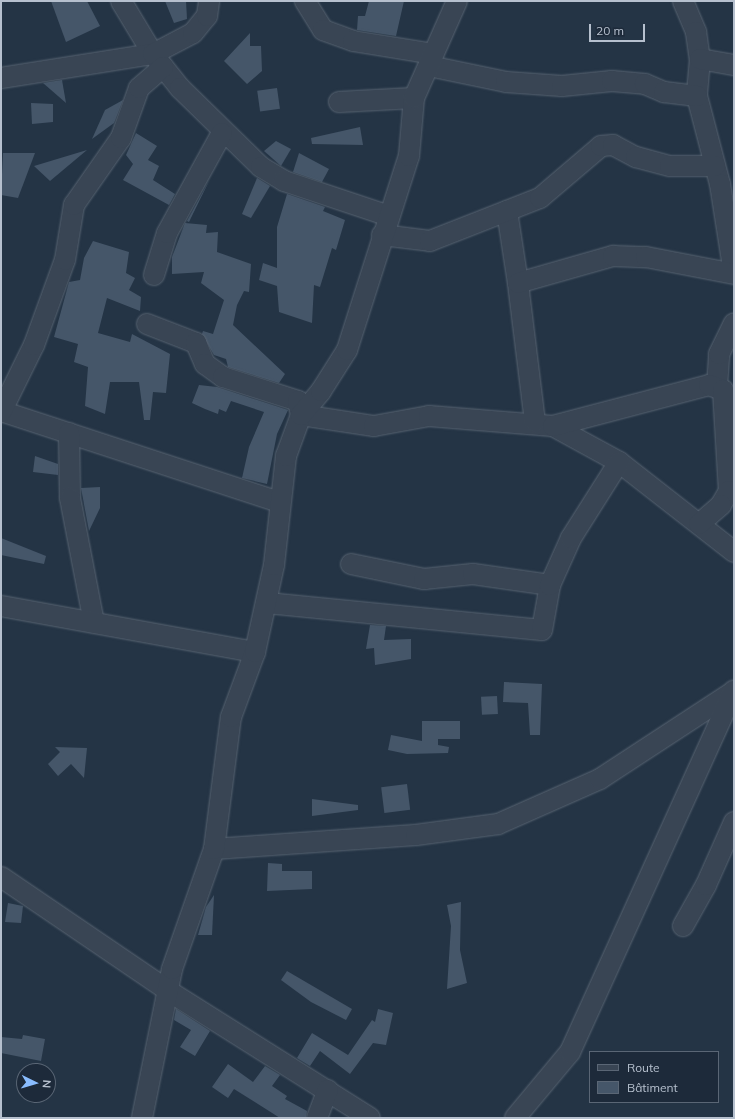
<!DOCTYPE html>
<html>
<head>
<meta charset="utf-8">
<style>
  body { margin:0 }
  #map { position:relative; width:735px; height:1119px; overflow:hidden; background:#243445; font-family:Mulish,sans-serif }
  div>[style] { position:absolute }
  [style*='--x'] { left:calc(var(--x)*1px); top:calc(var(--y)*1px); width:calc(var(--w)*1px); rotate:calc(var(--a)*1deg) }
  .building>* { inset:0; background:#455669; transform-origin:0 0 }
  .roads { filter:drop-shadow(0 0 1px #576371) drop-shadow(0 0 1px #576371) }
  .minor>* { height:20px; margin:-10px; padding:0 10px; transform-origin:10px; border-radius:10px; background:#394554 }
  span { translate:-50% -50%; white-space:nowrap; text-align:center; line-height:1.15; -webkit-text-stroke:4px #1d2a3a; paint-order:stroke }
  .frame { position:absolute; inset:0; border:2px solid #b6c0ce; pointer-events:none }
  .legend { position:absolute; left:589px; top:1051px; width:130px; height:52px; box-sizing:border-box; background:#1d2a3a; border:1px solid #5a6675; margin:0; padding:5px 7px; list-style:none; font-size:12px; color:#b6c0ce }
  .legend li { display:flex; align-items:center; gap:8px; height:20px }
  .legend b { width:20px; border:1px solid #5a6675 }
  .north { position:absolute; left:16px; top:1063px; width:40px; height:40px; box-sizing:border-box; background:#1d2a3a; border:1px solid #5a6675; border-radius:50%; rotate:95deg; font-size:11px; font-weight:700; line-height:16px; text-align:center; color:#b6c0ce }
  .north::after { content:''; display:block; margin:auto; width:14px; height:18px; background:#8abdff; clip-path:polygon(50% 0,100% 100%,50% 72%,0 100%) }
  .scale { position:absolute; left:589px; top:24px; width:56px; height:18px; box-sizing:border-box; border:2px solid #b6c0ce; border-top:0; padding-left:5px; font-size:12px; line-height:14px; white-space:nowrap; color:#b6c0ce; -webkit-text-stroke:3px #1d2a3a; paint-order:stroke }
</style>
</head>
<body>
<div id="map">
  <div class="building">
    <i style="clip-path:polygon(51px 1px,87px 1px,100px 26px,66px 42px)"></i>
    <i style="clip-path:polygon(165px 1px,186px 1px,187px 19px,174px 23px)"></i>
    <i style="clip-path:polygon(369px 1px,404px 1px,396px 36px,357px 30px,358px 16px,365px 16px)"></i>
    <i style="clip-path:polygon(250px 33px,250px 46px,261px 46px,262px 71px,247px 84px,224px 61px)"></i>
    <i style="clip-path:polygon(62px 80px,66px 103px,43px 83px)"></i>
    <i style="left:277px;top:88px;width:21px;height:20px;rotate:82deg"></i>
    <i style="clip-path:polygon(123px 100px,114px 123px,92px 139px,105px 110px)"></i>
    <i style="clip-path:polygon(31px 103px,53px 104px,53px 122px,32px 124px)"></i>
    <i style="clip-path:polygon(360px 127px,363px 145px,312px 144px,311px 138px)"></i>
    <i style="clip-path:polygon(136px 133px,157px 146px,148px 160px,159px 166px,153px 180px,175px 194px,169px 205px,123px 180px,133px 164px,126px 155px)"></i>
    <i style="clip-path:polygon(276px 141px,291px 149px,281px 166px,264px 151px)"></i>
    <i style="clip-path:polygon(87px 150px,50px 181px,34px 166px)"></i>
    <i style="clip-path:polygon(3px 153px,35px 153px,18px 198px,1px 195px)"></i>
    <i style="clip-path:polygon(299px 153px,329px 169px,322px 182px,293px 172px)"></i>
    <i style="clip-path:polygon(257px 178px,270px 186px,251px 218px,242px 214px)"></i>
    <i style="clip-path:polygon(209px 181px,189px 222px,187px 221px)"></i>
    <i style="clip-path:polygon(287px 194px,325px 207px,323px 211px,345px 220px,336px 250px,332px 248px,320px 287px,314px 285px,312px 323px,279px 312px,277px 286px,259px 280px,263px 263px,277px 268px,277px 227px)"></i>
    <i style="clip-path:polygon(185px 223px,207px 225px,206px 233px,218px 232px,217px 252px,251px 264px,249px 292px,244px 291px,237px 305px,233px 325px,285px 374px,279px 383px,228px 367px,226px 359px,214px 355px,202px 334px,203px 331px,213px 334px,224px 300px,201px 283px,204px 272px,172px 274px,172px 257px)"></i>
    <i style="clip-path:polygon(93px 241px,129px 252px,126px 273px,135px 278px,129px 290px,141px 297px,140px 311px,107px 298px,98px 333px,130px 342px,132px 334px,170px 354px,166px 393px,153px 392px,150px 420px,144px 420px,139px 382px,110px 382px,105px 414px,85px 406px,88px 367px,74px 362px,78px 344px,54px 337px,69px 282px,80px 280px,84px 258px)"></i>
    <i style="clip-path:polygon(199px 385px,217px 387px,288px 410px,277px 434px,267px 484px,242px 478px,249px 447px,264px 412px,231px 401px,226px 412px,219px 409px,218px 414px,205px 409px,192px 403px)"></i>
    <i style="clip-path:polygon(35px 456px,58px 464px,58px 475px,33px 472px)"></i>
    <i style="clip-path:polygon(100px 487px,100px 508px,89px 531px,81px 488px)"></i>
    <i style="clip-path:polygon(1px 538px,46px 556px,44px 564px,1px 555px)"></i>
    <i style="clip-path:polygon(370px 625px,386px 626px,384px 640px,411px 639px,411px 659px,375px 665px,374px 648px,366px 649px)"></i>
    <i style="clip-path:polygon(504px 682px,542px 684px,540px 735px,530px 735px,528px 703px,503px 702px)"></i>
    <i style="left:497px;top:696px;width:18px;height:16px;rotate:87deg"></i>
    <i style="clip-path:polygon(422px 721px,460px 721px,460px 739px,438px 739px,438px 745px,449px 747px,448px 753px,407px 754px,388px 750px,391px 735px,422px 741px)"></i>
    <i style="clip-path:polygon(55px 747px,87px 748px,84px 778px,71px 764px,58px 776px,48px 764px,60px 752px)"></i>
    <i style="left:407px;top:784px;width:26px;height:26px;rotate:83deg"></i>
    <i style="clip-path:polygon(312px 799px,358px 805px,358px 810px,312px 816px)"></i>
    <i style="clip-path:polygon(268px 863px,282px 864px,282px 871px,312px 871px,312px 889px,267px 891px)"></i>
    <i style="clip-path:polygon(214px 895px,212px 935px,198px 935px,206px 907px)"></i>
    <i style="clip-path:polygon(461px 902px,460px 950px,467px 983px,447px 989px,451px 926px,447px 905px)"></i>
    <i style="clip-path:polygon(8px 903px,23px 906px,21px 923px,5px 922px)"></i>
    <i style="clip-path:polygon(287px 971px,352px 1009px,346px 1020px,311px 1002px,281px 980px)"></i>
    <i style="clip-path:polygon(176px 1009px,210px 1031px,195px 1056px,180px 1047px,191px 1030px,174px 1020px)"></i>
    <i style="clip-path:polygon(378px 1009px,393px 1013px,386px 1045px,373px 1043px,350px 1074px,320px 1051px,310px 1066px,297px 1058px,312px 1033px,348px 1055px,372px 1020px,375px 1022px)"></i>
    <i style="clip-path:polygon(23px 1035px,45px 1039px,41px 1061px,1px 1053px,1px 1037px,22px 1039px)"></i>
    <i style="clip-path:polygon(228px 1064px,253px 1082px,265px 1066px,280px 1075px,272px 1086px,287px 1096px,285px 1099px,307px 1111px,306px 1118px,280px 1118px,234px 1089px,228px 1098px,212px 1087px)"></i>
  </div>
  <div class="roads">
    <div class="minor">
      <i style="--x:121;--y:1;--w:62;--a:58.9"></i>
      <i style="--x:153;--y:54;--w:43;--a:51.5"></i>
      <i style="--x:180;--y:88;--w:113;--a:44.3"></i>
      <i style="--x:261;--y:167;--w:27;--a:31"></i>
      <i style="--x:284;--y:181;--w:111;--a:18.4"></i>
      <i style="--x:305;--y:1;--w:34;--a:58"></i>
      <i style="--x:323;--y:30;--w:32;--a:20"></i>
      <i style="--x:353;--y:41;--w:81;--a:9.2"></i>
      <i style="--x:683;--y:1;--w:34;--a:67"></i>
      <i style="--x:696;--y:32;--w:27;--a:82"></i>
      <i style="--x:700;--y:59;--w:37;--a:95"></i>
      <i style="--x:697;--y:96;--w:91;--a:75.4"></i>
      <i style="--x:720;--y:184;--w:90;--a:81.1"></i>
      <i style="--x:700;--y:59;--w:35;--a:10"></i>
      <i style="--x:429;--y:66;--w:79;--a:11.7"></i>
      <i style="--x:506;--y:82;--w:56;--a:4.1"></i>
      <i style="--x:562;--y:86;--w:50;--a:-5.7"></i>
      <i style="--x:612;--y:81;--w:33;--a:5"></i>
      <i style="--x:645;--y:84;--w:21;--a:23"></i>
      <i style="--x:664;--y:92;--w:33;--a:7"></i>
      <i style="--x:1;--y:78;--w:154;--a:-9"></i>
      <i style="--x:153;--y:54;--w:45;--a:-27.7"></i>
      <i style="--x:193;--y:33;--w:22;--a:-51"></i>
      <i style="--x:207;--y:16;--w:15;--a:-82"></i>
      <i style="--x:339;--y:102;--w:75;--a:-3.1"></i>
      <i style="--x:507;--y:211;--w:73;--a:81.3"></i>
      <i style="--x:382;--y:235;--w:48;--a:7.1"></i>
      <i style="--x:430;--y:241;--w:118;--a:-21.4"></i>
      <i style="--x:540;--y:198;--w:80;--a:-40.4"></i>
      <i style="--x:601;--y:146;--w:12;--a:-5"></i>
      <i style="--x:613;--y:145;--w:26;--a:28"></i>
      <i style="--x:636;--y:157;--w:35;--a:15"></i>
      <i style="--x:670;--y:166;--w:45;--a:0"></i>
      <i style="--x:154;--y:275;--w:44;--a:-72.8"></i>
      <i style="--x:167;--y:233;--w:114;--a:-61.2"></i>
      <i style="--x:147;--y:324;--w:53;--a:21.2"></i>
      <i style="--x:196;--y:343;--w:23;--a:67"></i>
      <i style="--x:205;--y:364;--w:22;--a:36"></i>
      <i style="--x:223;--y:377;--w:79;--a:17.7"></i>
      <i style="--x:298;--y:401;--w:14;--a:78"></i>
      <i style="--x:301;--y:415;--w:74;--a:8.6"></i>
      <i style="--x:374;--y:426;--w:56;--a:-10.3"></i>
      <i style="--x:429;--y:416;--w:124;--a:4.6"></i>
      <i style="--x:553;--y:426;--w:75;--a:28.6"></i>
      <i style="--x:619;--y:462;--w:146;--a:38"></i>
      <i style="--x:717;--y:386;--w:32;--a:-86"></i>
      <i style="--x:719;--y:354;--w:34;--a:-64"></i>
      <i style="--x:1;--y:411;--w:293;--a:18.1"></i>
      <i style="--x:1;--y:412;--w:75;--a:-63.8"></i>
      <i style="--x:34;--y:345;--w:90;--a:-70"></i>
      <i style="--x:65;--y:260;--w:56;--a:-80.7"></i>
      <i style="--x:74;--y:205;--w:82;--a:-55"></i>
      <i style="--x:121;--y:138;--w:53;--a:-70.2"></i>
      <i style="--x:139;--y:88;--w:32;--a:-41"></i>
      <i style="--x:535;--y:422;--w:140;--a:-97"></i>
      <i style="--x:518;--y:283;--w:99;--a:-15.9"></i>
      <i style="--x:613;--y:256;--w:33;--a:2"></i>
      <i style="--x:646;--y:257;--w:90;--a:10.9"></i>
      <i style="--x:553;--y:426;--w:161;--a:-14.7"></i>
      <i style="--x:709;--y:385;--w:15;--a:20"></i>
      <i style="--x:723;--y:390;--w:101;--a:86.6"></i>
      <i style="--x:729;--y:491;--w:16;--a:120"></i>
      <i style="--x:721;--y:505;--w:29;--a:139"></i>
      <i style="--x:69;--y:433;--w:65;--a:89.1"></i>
      <i style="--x:70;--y:498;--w:127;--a:79.1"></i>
      <i style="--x:351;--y:564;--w:75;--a:11.6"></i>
      <i style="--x:424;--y:579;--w:49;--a:-5.8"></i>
      <i style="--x:473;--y:574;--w:78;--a:8.1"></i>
      <i style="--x:267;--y:603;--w:276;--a:5.6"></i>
      <i style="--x:542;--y:630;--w:46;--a:-79.9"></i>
      <i style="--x:550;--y:585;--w:51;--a:-65.9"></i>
      <i style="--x:571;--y:538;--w:90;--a:-57.7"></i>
      <i style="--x:1;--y:606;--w:258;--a:10.3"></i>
      <i style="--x:214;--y:849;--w:202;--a:-4"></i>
      <i style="--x:416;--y:835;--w:83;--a:-7.6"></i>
      <i style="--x:498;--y:824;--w:111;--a:-23.8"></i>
      <i style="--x:600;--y:779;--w:159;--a:-33.2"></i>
      <i style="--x:1;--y:877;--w:204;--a:34.2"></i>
      <i style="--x:170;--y:992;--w:236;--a:32.2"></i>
      <i style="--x:683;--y:926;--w:47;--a:-60.7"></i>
      <i style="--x:706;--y:885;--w:69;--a:-66"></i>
      <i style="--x:142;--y:1118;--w:152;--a:-78.6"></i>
      <i style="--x:172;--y:969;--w:127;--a:-70.7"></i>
      <i style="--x:214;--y:849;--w:133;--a:-82.7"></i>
      <i style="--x:231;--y:717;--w:69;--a:-69.7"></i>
      <i style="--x:255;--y:652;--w:89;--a:-77.7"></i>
      <i style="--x:274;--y:565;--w:110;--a:-83.7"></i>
      <i style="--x:286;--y:456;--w:44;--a:-69.9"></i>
      <i style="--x:301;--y:415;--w:31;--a:-50"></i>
      <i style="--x:321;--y:391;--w:49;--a:-57.6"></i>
      <i style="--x:347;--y:350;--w:204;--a:-72.3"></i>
      <i style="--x:409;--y:156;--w:58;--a:-85.1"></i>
      <i style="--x:414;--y:98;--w:106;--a:-66.1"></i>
      <i style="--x:317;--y:1118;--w:30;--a:-69"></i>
      <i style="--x:515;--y:1118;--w:86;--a:-50.2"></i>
      <i style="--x:570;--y:1052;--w:397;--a:-65.6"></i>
    </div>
  </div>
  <div class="frame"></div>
  <ul class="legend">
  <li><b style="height:5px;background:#394554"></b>Route</li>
  <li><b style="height:11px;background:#455669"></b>Bâtiment</li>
  </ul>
  <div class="north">N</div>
  <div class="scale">20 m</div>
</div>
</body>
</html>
